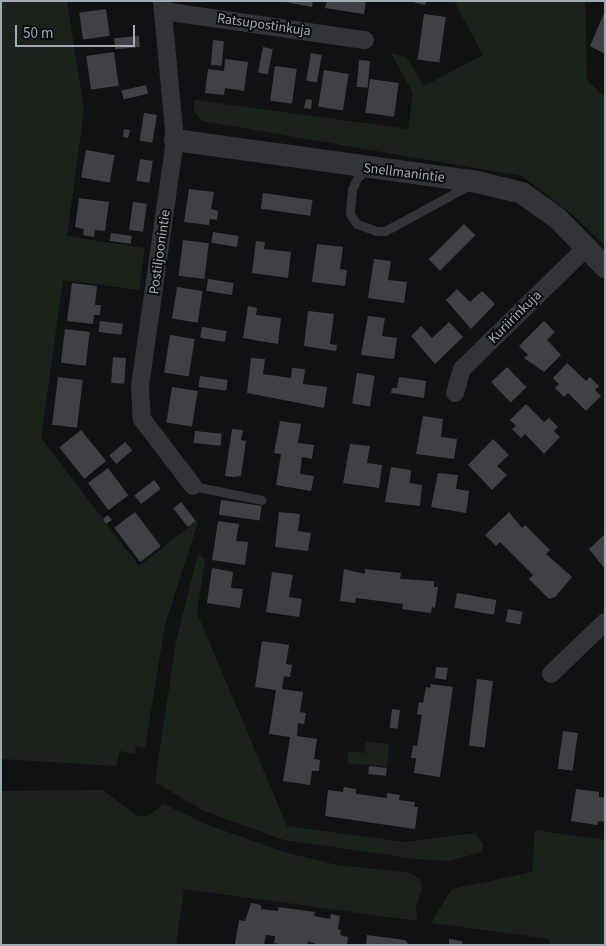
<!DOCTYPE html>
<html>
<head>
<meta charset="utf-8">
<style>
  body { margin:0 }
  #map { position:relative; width:606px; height:946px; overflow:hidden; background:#111113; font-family:"Source Sans 3",sans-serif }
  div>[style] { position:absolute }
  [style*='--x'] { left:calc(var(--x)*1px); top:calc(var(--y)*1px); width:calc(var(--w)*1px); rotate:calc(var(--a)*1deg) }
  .green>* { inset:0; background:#1b221b }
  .building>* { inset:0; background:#404146; transform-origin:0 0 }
  .service>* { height:9px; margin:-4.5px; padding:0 4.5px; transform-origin:4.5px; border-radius:4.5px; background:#323438 }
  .minor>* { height:18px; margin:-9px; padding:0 9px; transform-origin:9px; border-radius:9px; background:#323438 }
  .tertiary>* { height:22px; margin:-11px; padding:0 11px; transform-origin:11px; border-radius:11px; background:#323438 }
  span { translate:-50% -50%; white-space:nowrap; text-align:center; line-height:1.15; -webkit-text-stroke:4px #0c0c0d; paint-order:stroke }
  .street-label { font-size:14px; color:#a2aab3 }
  .frame { position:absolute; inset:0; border:2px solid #a2aab3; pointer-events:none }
  .scale { position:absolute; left:15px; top:25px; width:120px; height:22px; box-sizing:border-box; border:2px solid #a2aab3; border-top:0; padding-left:6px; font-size:15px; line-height:18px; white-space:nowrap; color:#a2aab3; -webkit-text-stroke:4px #0c0c0d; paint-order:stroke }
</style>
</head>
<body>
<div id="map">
  <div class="green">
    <i style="clip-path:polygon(1px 1px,67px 1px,84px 110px,67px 236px,145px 248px,139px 290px,63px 280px,41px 438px,139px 566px,199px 519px,165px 625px,145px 748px,136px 746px,135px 754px,120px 751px,116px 766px,1px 759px)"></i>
    <i style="clip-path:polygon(454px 1px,585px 1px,587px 80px,605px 97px,605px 246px,573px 215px,522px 176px,202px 121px,193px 110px,195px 100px,408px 129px,413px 93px,391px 53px,406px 57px,424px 86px,483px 55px)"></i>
    <i style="clip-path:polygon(198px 554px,205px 560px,197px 613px,287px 826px,405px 842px,475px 833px,483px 844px,482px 852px,449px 861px,416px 859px,284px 840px,204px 811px,155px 782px,176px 641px)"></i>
    <i style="clip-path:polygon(366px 742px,389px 744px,387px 767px,347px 763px,349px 751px,364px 753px)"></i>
    <i style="clip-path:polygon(103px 790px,137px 816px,147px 816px,164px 804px,208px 825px,284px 852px,337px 865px,411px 873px,420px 879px,422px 888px,416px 906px,417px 921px,184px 889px,176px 945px,1px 945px,1px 791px)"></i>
    <i style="clip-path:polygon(535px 830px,605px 840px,605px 945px,549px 945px,550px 939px,431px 923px,452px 889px,532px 872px)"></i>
  </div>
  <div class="building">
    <i style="clip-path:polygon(280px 1px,313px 1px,312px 7px)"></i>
    <i style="clip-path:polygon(327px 1px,366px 1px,364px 14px,325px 8px)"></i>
    <i style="clip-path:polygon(409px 1px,426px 1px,425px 5px)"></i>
    <i style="left:106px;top:9px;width:27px;height:27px;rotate:82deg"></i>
    <i style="clip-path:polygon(605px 11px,605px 54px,590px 46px)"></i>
    <i style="left:424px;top:14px;width:22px;height:46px;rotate:8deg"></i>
    <i style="left:139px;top:36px;width:11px;height:25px;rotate:85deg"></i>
    <i style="left:213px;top:40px;width:11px;height:25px;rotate:5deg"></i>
    <i style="left:263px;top:47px;width:10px;height:26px;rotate:11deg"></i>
    <i style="left:114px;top:52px;width:34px;height:28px;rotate:82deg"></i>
    <i style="left:311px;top:53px;width:11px;height:28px;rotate:10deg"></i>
    <i style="clip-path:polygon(225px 59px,248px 62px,244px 91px,225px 88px,224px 95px,205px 93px,208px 69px,224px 71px)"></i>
    <i style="left:359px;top:60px;width:11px;height:27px;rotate:5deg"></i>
    <i style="left:275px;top:66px;width:22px;height:35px;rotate:8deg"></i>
    <i style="left:324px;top:70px;width:25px;height:37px;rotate:9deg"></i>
    <i style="left:370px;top:79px;width:29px;height:34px;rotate:8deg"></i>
    <i style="left:146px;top:85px;width:9px;height:25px;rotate:77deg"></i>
    <i style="clip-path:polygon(306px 99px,312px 100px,311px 109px,304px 108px)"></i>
    <i style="left:144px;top:113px;width:13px;height:28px;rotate:9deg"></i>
    <i style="clip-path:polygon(124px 129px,130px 130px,128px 138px,123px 137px)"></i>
    <i style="left:86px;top:150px;width:29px;height:28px;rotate:10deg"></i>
    <i style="left:140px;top:159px;width:13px;height:22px;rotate:9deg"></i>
    <i style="clip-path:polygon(189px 189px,214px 192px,211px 209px,218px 211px,217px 220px,210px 219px,209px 225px,184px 222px)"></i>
    <i style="left:263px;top:193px;width:50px;height:16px;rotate:8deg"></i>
    <i style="clip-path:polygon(79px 198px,109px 202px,105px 231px,95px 230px,94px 237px,83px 235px,84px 229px,75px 227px)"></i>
    <i style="left:133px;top:202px;width:14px;height:28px;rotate:8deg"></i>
    <i style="left:464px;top:224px;width:16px;height:50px;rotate:45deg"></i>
    <i style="left:213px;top:232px;width:26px;height:11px;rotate:9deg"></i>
    <i style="left:111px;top:233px;width:21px;height:8px;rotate:8deg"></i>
    <i style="left:183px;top:240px;width:26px;height:36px;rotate:7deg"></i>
    <i style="clip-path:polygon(256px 241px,265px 242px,264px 249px,291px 252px,288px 278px,252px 273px)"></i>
    <i style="clip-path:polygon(317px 244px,343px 247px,340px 269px,347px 270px,345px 286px,312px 282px)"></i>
    <i style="clip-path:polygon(374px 259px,391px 261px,388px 280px,407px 282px,404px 303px,368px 298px)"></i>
    <i style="left:208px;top:279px;width:26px;height:12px;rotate:9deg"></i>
    <i style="clip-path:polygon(72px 283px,97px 286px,95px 305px,101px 305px,100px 315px,94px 315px,93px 324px,67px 321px)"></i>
    <i style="left:177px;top:287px;width:26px;height:32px;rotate:9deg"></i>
    <i style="clip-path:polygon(457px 289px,470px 302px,482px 291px,495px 304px,471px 329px,446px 300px)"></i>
    <i style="clip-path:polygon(248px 306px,257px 308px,256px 315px,281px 318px,278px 344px,243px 338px)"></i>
    <i style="clip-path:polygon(308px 311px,334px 314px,330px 344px,337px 345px,336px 351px,304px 346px)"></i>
    <i style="clip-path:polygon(368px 316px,385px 318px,382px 336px,397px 338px,394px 359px,361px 355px)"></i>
    <i style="left:100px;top:321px;width:23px;height:11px;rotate:7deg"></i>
    <i style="clip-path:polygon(544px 321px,555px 332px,547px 340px,561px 355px,544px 372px,524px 358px,528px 355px,519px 346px)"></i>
    <i style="clip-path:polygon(449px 322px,463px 337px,435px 364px,411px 336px,421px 326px,432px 338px)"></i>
    <i style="left:202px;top:327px;width:25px;height:11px;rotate:9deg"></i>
    <i style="left:65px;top:329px;width:25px;height:34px;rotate:7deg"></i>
    <i style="left:170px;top:335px;width:25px;height:38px;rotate:9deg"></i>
    <i style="left:113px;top:357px;width:13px;height:26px;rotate:4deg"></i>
    <i style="clip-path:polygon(251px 358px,265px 359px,263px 374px,291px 378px,292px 368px,305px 369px,303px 384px,327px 387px,324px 408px,247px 393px)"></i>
    <i style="clip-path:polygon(567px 363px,586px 381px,590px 377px,599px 386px,595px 390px,601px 396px,586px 411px,568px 393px,564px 397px,555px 388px,559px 384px,553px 378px)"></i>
    <i style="left:507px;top:367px;width:28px;height:22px;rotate:46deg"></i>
    <i style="left:357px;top:373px;width:18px;height:31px;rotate:9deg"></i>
    <i style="left:200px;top:376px;width:28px;height:11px;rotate:8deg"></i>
    <i style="left:58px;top:377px;width:25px;height:48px;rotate:7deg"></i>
    <i style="clip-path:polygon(399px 377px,426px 381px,424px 398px,391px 393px,392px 388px,397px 388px)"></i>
    <i style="left:172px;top:387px;width:26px;height:36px;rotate:9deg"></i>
    <i style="clip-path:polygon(526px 404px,544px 422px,549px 418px,558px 427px,554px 431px,560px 437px,544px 454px,525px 434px,521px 438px,512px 429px,516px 426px,510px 420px)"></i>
    <i style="clip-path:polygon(423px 416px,443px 419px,441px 437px,457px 439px,454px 459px,416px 454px)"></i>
    <i style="clip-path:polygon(280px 421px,301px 424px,298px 443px,314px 445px,312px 459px,302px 457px,300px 474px,314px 476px,311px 491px,276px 485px,281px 454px,274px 453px)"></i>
    <i style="clip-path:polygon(232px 429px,243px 430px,241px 440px,246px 441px,241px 476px,233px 477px,225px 476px)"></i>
    <i style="left:81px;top:430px;width:40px;height:28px;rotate:51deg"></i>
    <i style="left:195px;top:431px;width:27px;height:12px;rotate:6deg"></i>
    <i style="clip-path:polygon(493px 439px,509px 455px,497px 466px,507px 475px,492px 490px,468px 465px)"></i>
    <i style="left:125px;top:442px;width:11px;height:21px;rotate:49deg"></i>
    <i style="clip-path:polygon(350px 444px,370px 446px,367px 463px,382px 465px,379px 488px,343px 483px)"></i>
    <i style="clip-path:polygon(391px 467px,411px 470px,410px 483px,422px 485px,420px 506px,385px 502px)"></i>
    <i style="left:108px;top:468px;width:34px;height:25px;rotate:53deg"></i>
    <i style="clip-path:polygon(438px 473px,458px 475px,456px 489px,469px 491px,466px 513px,431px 507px)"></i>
    <i style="left:154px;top:480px;width:11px;height:25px;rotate:52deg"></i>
    <i style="left:221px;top:500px;width:41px;height:15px;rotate:8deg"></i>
    <i style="left:181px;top:502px;width:24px;height:10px;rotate:52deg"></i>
    <i style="left:135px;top:512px;width:43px;height:26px;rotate:53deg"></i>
    <i style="clip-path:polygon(279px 512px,300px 514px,298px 531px,311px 533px,308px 551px,275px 547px)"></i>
    <i style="clip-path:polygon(509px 512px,522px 528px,525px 525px,550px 550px,546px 554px,572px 577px,555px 597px,549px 599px,529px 579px,533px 575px,500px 542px,496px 546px,485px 535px)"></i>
    <i style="clip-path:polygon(108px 515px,112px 520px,106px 524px,103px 519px)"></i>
    <i style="clip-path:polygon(218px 521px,239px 524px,236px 541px,248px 542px,245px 565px,212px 560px)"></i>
    <i style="clip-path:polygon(605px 534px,605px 569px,589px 549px)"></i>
    <i style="clip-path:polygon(212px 568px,233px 572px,231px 588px,243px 589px,240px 608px,207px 603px)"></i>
    <i style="clip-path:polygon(344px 569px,365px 574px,365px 569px,401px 573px,400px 579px,434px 581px,434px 587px,438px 587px,435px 608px,432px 607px,431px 613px,402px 609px,403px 604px,356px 598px,355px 603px,340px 601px)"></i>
    <i style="clip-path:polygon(272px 572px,293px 575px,289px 597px,302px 599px,299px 617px,266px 612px)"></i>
    <i style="left:457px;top:593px;width:40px;height:15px;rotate:10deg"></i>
    <i style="left:508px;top:609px;width:15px;height:13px;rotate:11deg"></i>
    <i style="clip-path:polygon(262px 641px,289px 645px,286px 664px,292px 665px,290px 677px,284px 676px,282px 689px,303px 692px,300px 712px,306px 713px,304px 724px,298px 723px,297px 736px,317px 739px,314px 759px,320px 760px,319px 771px,312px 771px,310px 785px,283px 781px,290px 737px,269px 734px,276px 690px,255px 687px)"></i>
    <i style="clip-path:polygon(436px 667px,448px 668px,446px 680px,435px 678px)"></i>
    <i style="left:477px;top:679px;width:16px;height:67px;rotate:7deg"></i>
    <i style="clip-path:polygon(431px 684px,453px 687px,440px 777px,414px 773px,416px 758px,411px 758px,413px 745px,417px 746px,422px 715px,417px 714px,419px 702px,423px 703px,426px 687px,430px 688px)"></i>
    <i style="left:392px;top:709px;width:8px;height:19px;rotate:7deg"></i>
    <i style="left:563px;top:731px;width:15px;height:38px;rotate:8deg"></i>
    <i style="left:369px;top:766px;width:18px;height:8px;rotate:6deg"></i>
    <i style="clip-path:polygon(344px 787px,356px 789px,356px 794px,387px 798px,387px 793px,393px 794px,400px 795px,399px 800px,415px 802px,414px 807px,418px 807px,415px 829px,325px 816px,328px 790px,343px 792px)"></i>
    <i style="clip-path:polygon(576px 789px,599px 792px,599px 797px,605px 798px,605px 822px,598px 821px,597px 825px,571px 821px)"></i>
    <i style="clip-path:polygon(251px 903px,261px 905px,261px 909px,278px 911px,278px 907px,315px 912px,314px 916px,330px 919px,331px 914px,340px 916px,338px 929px,341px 930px,340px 935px,348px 937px,347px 945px,318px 945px,308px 941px,308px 945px,284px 945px,274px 943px,275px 936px,266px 935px,264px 945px,235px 944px,239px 920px,245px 921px)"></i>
    <i style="clip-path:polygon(367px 935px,405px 940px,409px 945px,366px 945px)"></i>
    <i style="clip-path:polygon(449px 939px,462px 941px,462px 945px,449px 945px)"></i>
  </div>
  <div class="service">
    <i style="--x:368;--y:169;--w:14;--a:141"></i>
    <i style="--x:357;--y:178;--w:12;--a:114"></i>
    <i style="--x:352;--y:189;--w:25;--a:95"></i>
    <i style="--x:350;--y:214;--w:12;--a:55"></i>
    <i style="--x:357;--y:224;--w:20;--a:20"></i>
    <i style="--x:376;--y:231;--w:9;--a:0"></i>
    <i style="--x:385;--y:231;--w:94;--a:-28.5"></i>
    <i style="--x:193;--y:486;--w:70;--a:11.5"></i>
  </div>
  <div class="minor">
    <i style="--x:162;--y:1;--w:140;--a:84.7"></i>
    <i style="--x:175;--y:140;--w:248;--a:98.1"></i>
    <i style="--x:140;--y:386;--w:33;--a:87"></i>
    <i style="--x:142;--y:419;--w:84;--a:52.7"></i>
    <i style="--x:163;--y:11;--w:204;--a:8.2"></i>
    <i style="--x:455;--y:393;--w:25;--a:-74"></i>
    <i style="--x:462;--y:369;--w:173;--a:-44.3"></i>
    <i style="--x:551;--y:674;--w:75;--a:-43.9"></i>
  </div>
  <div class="tertiary">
    <i style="--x:175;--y:140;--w:305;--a:7.9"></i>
    <i style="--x:477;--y:182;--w:46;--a:13.7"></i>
    <i style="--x:522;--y:193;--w:43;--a:35.5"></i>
    <i style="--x:557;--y:218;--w:69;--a:45.6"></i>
  </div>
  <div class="street-label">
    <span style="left:264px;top:25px;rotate:8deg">Ratsupostinkuja</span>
    <span style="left:404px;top:173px;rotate:7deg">Snellmanintie</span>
    <span style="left:160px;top:252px;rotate:-82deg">Postiljoonintie</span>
    <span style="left:515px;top:317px;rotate:-45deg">Kuriirinkuja</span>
  </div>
  <div class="frame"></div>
  <div class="scale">50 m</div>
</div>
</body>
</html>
